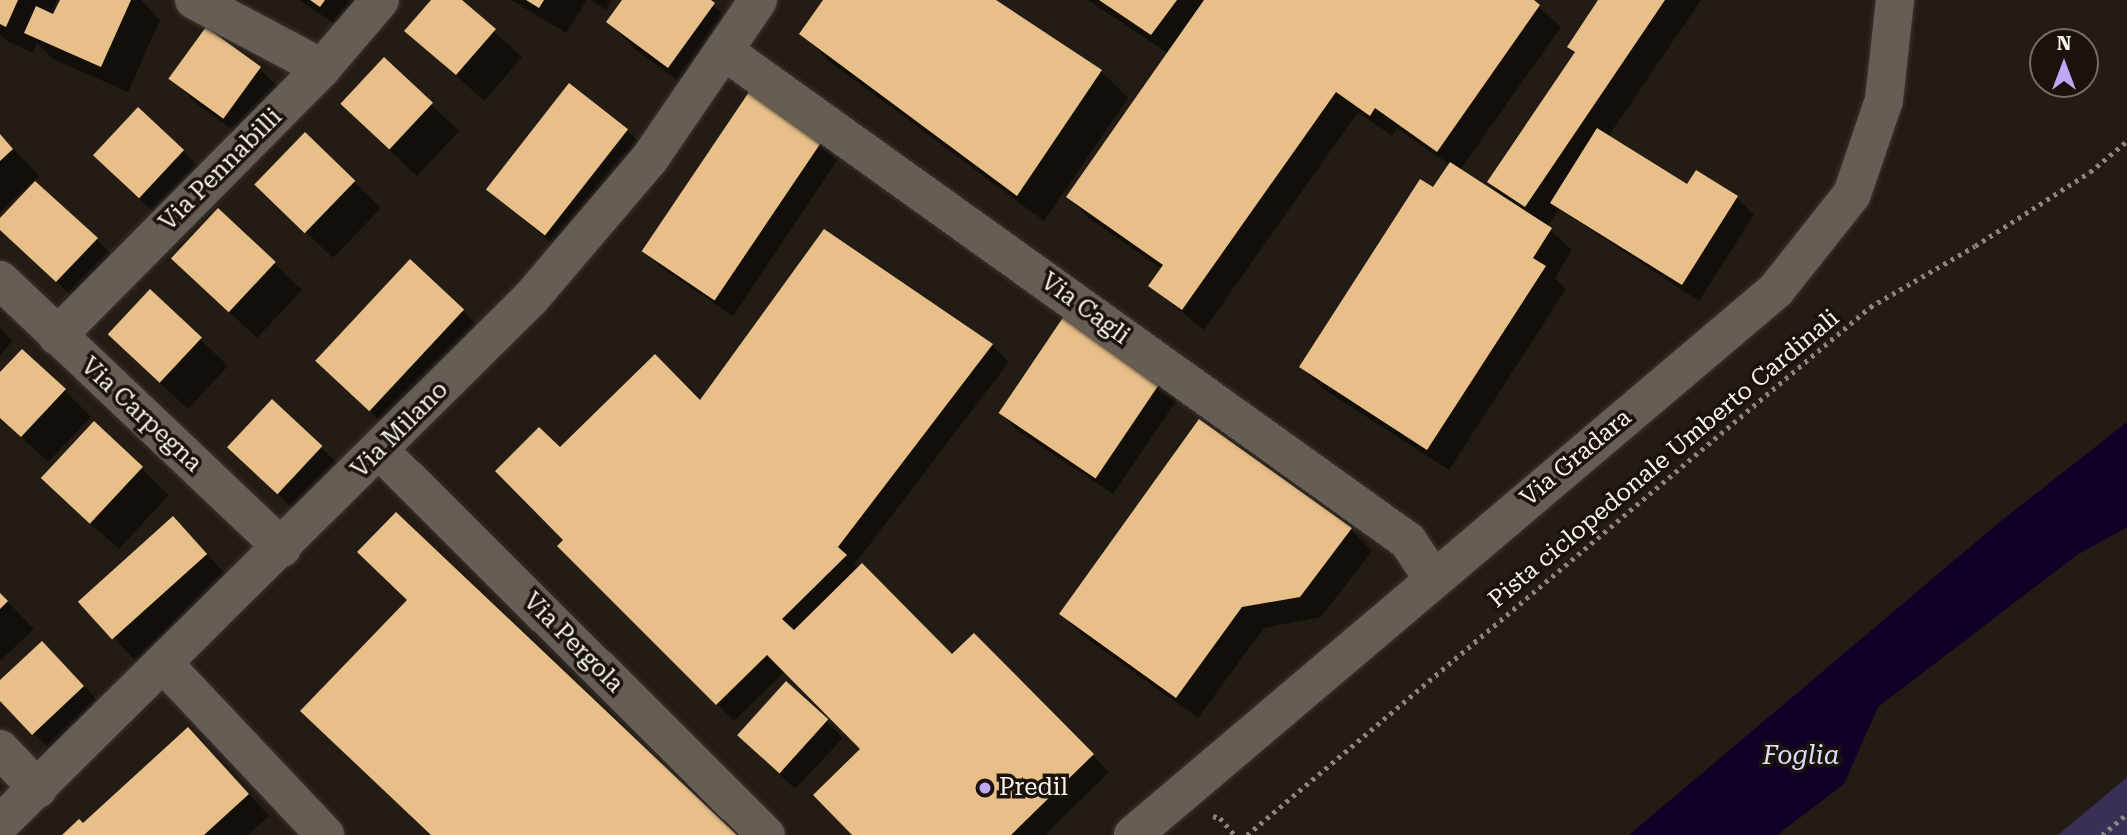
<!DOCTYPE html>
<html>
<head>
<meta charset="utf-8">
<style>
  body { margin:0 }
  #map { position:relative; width:2127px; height:835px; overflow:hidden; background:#231c14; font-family:"Roboto Serif",serif }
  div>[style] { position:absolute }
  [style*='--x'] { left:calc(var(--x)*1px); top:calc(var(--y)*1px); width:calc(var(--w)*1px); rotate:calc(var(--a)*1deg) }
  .green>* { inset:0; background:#3c2f55 }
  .water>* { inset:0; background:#100027 }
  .shadow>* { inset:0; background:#0007; transform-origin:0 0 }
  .building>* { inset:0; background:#e9bf89; transform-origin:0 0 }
  .path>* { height:4.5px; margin-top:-2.25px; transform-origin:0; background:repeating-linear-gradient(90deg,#8b857e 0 3.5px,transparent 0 8.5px) }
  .roads { filter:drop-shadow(0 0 2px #3b3631) drop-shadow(0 0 2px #3b3631) }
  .minor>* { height:38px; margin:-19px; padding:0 19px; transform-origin:19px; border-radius:19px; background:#665e55 }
  .dots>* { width:19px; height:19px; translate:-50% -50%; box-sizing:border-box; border:4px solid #19130b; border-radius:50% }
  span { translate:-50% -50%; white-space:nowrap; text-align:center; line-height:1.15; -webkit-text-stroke:7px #19130b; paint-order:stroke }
  .street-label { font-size:24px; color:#f9f4ee }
  .poi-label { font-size:24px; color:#f9f4ee }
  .left { translate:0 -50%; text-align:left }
  .water-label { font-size:26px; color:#e3dafb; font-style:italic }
  .north { position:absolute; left:2029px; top:28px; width:70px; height:70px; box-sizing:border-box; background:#19130b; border:2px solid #736d66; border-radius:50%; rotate:0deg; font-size:19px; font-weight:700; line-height:28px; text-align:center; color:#f9f4ee }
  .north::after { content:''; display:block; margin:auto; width:24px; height:32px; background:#c0a8f4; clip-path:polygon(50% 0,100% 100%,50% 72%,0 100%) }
</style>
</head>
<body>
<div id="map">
  <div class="green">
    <i style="clip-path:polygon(2127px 777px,2127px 835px,2058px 835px)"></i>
  </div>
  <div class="water">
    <i style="clip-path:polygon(2127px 422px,2127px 527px,2077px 555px,1878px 707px,1844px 784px,1777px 835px,1629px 835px,1996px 525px)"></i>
  </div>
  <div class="shadow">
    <i style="clip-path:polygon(0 0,57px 0,51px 14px,54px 16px,61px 0,141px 0,160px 20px,128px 92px,53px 59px,37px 43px,33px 53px,7px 41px,0 34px)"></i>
    <i style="clip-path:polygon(300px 0,370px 0,347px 33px)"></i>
    <i style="clip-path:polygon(433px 0,459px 0,522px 57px,484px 101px,407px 31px)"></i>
    <i style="clip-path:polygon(511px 0,587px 0,566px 33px)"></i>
    <i style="clip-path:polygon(591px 0,612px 0,606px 10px)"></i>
    <i style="clip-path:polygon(624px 0,708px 0,741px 31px,695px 93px,635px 49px,608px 22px)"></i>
    <i style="clip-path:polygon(825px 0,993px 0,1101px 71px,1128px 98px,1044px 221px,828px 60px,801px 33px)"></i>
    <i style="clip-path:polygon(1088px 0,1531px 0,1561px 27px,1460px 170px,1505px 200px,1489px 182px,1576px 54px,1569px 47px,1601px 0,1701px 0,1608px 137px,1688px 187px,1737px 198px,1754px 215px,1699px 301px,1559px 209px,1547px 227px,1572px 250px,1555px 278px,1566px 289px,1449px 470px,1322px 388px,1301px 367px,1450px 165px,1397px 128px,1392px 136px,1358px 112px,1204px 330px,1150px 286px,1162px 269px,1089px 218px,1068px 197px,1169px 54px)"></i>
    <i style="clip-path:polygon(384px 60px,459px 131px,417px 176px,369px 131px)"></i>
    <i style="clip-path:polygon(259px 68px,286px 95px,250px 143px,197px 104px,171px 78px)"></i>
    <i style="clip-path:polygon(627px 130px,653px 157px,571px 260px,488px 189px)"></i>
    <i style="clip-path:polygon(0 135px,39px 176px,0 212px)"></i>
    <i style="clip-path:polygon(821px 142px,838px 159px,733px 316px,662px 268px,644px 251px)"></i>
    <i style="clip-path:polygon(183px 151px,209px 178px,166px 224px,121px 182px)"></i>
    <i style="clip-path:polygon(354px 182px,381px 208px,333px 258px,283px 210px)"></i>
    <i style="clip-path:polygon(218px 210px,302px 290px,257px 338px,200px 285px)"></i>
    <i style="clip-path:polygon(0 221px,96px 239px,123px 266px,84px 308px,0 228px)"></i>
    <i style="clip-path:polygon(150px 291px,228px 366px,188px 409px,136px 361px)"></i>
    <i style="clip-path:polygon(463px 311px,489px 338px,396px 436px,343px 386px)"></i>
    <i style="clip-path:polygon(0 328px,13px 341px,0 355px)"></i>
    <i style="clip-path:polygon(992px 345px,1009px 362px,854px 565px,952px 656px,974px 635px,1109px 772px,1045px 835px,854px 835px,863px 749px,785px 671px,734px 721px,560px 546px,566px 540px,560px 450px,701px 403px)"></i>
    <i style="clip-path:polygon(0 374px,64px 390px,91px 417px,48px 462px,0 417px)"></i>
    <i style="clip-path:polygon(1160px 383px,1177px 400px,1113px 494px,1017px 430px,1000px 413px)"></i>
    <i style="clip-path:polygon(1200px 421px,1351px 530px,1372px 551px,1321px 617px,1264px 628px,1198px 718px,1082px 635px,1061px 614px)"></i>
    <i style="clip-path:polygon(94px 424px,169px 495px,119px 549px,70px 505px)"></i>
    <i style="clip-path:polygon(321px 447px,348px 474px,305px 520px,256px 473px)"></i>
    <i style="left:173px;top:518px;width:88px;height:125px;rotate:47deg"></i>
    <i style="clip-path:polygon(0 594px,34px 629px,0 661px)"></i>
    <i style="clip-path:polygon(69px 670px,110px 714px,60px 760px,0 699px,0 682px)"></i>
    <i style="clip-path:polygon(826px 721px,843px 738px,795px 789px,755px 751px)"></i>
    <i style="clip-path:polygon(210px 751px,269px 816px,248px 835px,64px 835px)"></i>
  </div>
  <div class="building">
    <i style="clip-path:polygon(0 0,18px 0,6px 27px,0 24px)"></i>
    <i style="clip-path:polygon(60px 0,131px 0,101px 67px,24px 33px,36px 6px,53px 14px)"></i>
    <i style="clip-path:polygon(310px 0,325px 0,320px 7px)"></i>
    <i style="clip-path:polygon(431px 0,462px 0,496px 29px,456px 75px,404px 31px)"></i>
    <i style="clip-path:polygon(526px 0,544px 0,539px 8px)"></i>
    <i style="clip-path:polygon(622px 0,711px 0,715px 3px,668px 68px,606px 22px)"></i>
    <i style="clip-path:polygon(823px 0,996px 0,1102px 70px,1017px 196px,799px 34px)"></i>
    <i style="clip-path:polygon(1099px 0,1177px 0,1151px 35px)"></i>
    <i style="clip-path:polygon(1204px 0,1534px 0,1540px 5px,1437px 152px,1375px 108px,1370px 116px,1336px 92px,1182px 310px,1148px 286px,1163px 265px,1066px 197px)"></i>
    <i style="clip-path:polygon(1598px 0,1665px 0,1525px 207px,1487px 182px,1575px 52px,1567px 47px)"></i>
    <i style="left:206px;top:27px;width:68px;height:64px;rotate:36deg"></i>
    <i style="left:384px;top:57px;width:67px;height:64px;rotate:43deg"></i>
    <i style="left:569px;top:83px;width:75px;height:135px;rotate:38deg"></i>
    <i style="left:749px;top:92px;width:88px;height:192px;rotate:34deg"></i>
    <i style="left:138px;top:107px;width:63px;height:66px;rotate:43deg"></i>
    <i style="clip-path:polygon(1597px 128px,1687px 184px,1696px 170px,1738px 196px,1682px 285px,1550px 203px)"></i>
    <i style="left:305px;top:132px;width:70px;height:73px;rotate:44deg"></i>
    <i style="clip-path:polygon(0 134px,13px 149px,0 161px)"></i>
    <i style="clip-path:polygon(1450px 162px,1552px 228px,1533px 258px,1546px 266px,1427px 450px,1299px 367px,1420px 179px,1433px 187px)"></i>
    <i style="clip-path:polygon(35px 181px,98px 238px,56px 282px,0 230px,0 218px)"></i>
    <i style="left:218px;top:208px;width:79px;height:69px;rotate:43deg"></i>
    <i style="clip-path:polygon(824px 229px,993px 344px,838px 547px,847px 555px,782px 619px,794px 630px,862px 563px,952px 654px,974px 633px,1094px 754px,1011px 835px,852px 835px,813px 795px,860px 749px,767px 655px,716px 705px,557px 546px,563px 540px,495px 471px,539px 427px,560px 447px,655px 354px,700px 400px)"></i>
    <i style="left:410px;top:259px;width:74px;height:139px;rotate:43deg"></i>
    <i style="left:150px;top:289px;width:71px;height:62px;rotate:43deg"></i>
    <i style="left:1064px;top:316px;width:117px;height:117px;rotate:34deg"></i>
    <i style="clip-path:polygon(22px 349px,66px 389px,21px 437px,0 418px,0 372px)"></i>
    <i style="left:272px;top:399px;width:69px;height:66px;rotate:43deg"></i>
    <i style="clip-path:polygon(1199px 419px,1352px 528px,1300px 597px,1242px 607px,1176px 698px,1059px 614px)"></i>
    <i style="left:94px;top:421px;width:67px;height:78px;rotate:43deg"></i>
    <i style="clip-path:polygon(396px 512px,737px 835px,431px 835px,300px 711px,407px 600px,357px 552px)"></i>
    <i style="left:173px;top:516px;width:51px;height:128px;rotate:48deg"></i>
    <i style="clip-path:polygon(0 593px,8px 601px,0 609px)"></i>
    <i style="clip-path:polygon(42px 641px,84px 686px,32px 735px,0 701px,0 680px)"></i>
    <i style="left:786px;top:681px;width:57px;height:73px;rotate:42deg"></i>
    <i style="clip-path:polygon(188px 727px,249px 794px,204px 835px,62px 835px,79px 819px,83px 823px)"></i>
  </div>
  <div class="path">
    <i style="--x:1213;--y:816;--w:7;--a:16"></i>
    <i style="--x:1220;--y:818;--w:23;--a:49"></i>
    <i style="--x:1247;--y:835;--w:817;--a:-40.28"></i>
    <i style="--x:1870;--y:307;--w:121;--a:-30.2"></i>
    <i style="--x:1975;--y:246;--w:137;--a:-32.8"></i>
    <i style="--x:2090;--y:172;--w:48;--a:-40"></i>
    <i style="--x:2102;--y:835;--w:33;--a:-40"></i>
  </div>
  <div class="roads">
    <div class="minor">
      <i style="--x:194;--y:0;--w:145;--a:28"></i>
      <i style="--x:724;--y:51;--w:841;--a:35.62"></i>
      <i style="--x:1408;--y:541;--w:45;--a:56.7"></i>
      <i style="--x:0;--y:280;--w:389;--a:43.5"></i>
      <i style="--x:57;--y:336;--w:377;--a:-45.3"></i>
      <i style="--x:322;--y:68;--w:89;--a:-49.5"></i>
      <i style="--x:380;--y:451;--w:544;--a:44.85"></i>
      <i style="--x:164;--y:664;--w:235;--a:46.7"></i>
      <i style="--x:0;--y:749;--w:55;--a:46.5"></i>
      <i style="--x:0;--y:824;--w:747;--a:-44.73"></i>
      <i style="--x:531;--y:298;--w:184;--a:-49.6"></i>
      <i style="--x:650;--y:158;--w:191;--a:-55.6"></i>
      <i style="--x:1133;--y:835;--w:843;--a:-40.28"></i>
      <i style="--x:1776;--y:290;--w:122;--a:-51.6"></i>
      <i style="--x:1852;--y:194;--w:99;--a:-71.2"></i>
      <i style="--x:1884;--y:100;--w:101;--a:-83.7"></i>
    </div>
  </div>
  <div class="dots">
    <i style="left:985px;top:788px;background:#c0a8f4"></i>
  </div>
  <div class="street-label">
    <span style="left:221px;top:170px;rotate:-45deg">Via Pennabilli</span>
    <span style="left:1085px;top:309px;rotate:36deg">Via Cagli</span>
    <span style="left:141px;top:415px;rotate:43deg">Via Carpegna</span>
    <span style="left:400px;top:430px;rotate:-45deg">Via Milano</span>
    <span style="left:1576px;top:458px;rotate:-40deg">Via Gradara</span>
    <span style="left:1664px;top:459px;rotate:-40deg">Pista ciclopedonale Umberto Cardinali</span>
    <span style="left:573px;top:643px;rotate:45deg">Via Pergola</span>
  </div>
  <div class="poi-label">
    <span class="left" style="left:999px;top:788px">Predil</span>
  </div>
  <div class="water-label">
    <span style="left:1801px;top:756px">Foglia</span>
  </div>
  <div class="north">N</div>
</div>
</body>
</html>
